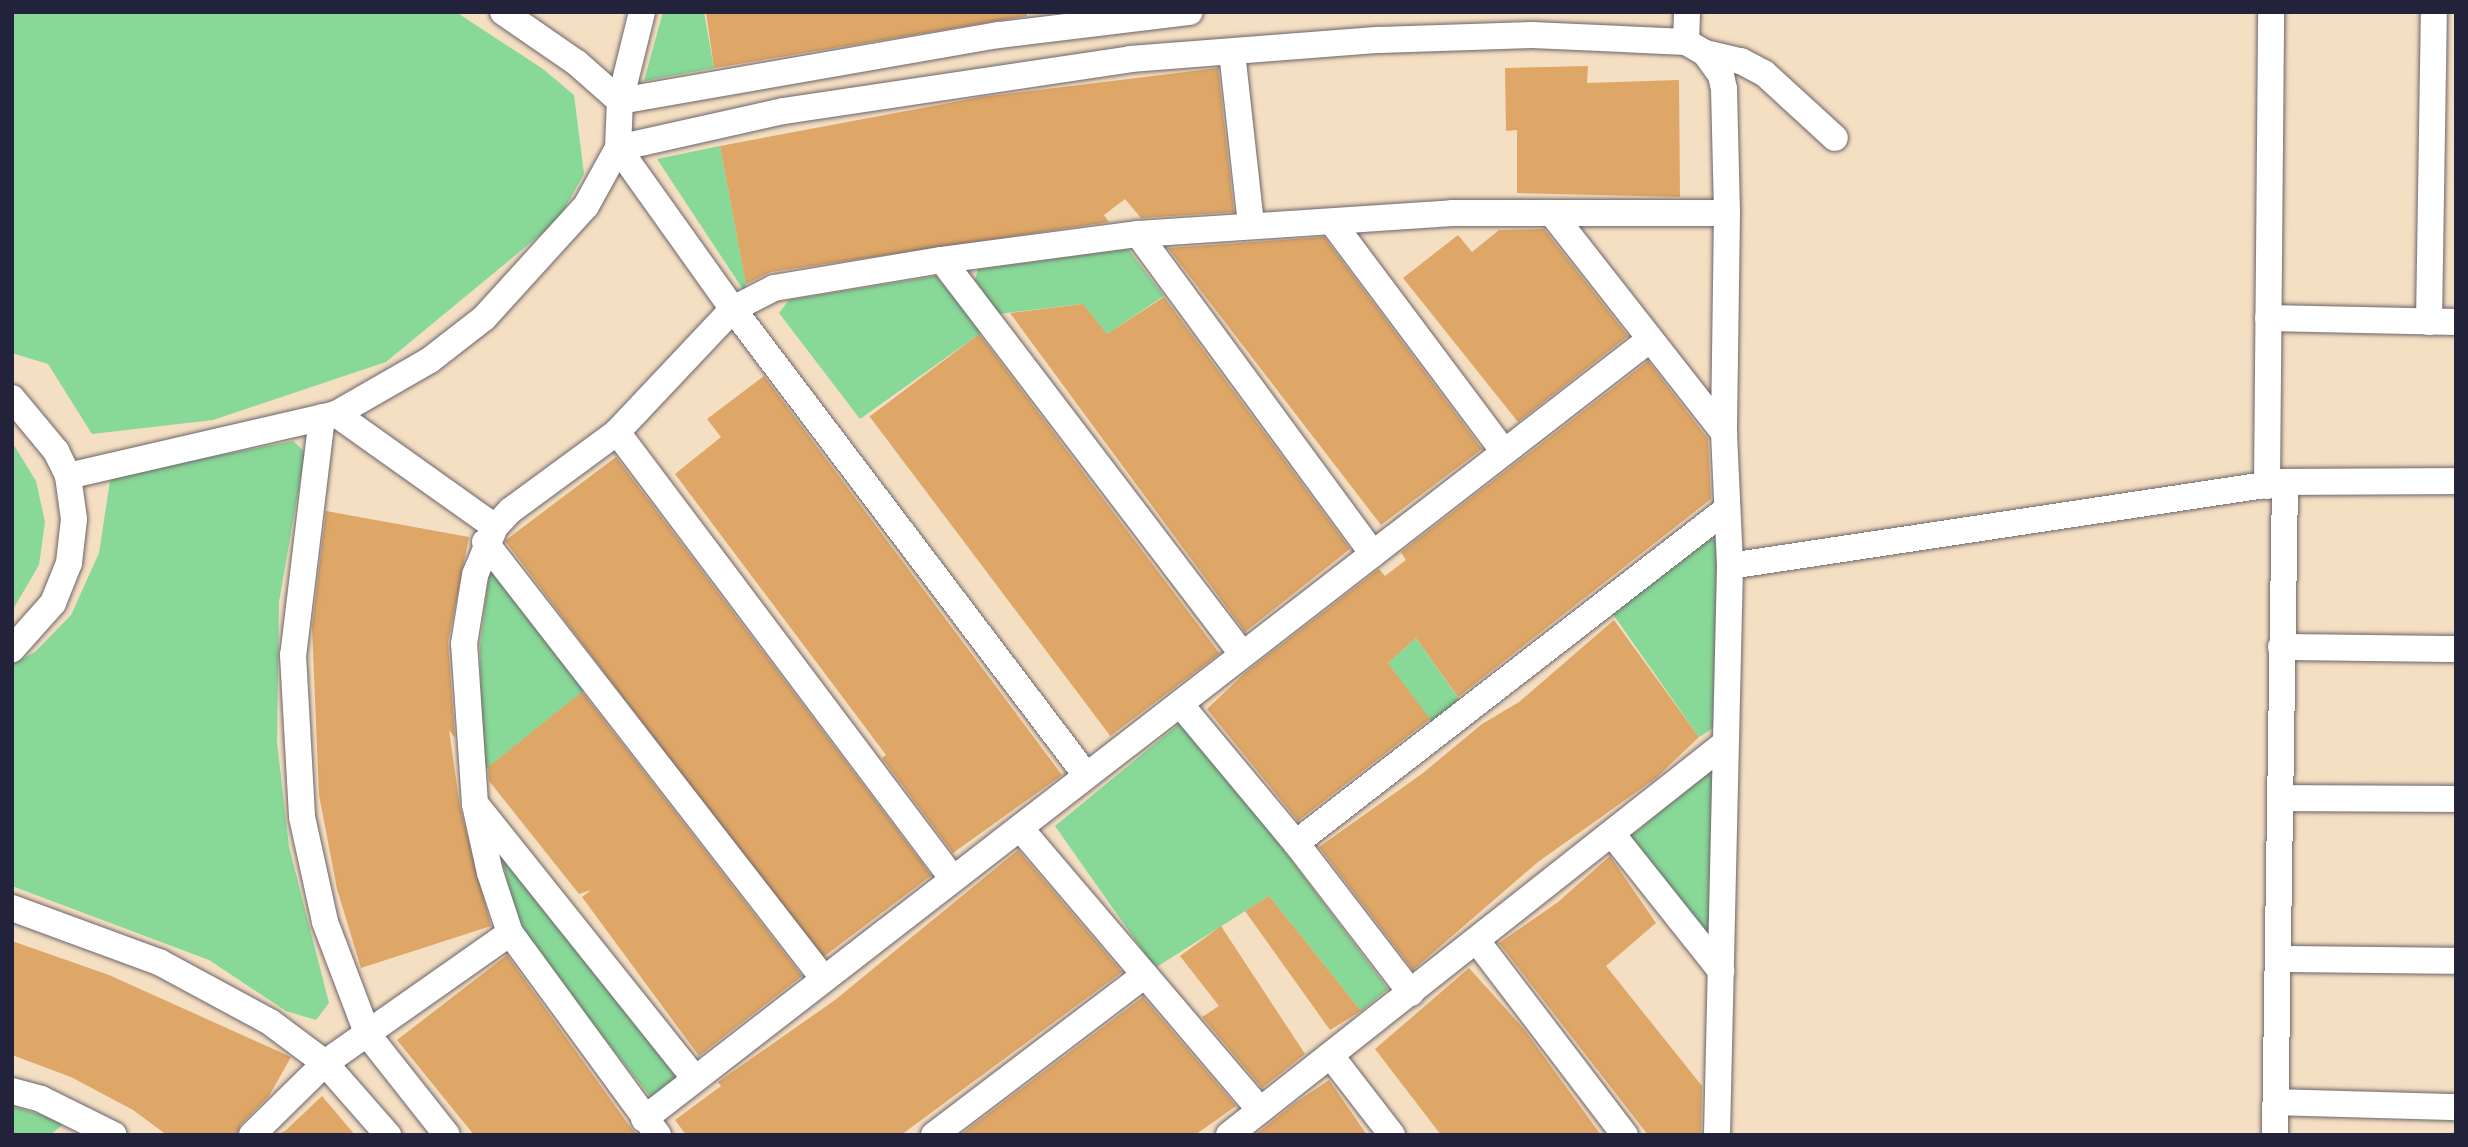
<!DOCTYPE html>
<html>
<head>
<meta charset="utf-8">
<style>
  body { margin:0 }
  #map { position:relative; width:2468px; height:1147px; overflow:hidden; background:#f5dfc2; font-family:"Gochi Hand",sans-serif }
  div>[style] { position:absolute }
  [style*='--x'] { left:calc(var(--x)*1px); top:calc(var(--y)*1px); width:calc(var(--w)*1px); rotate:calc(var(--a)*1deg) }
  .green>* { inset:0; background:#88d897 }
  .building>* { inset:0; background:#dea667; transform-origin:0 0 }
  .roads { filter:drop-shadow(0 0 2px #6c646a) drop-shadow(0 0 2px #6c646a) }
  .minor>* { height:26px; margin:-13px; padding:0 13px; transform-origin:13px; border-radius:13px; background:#fff }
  span { translate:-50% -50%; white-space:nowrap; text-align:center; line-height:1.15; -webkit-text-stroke:7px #fcf5e5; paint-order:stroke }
  .frame { position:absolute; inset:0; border:14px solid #22223b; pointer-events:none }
</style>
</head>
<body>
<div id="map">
  <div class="green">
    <i style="clip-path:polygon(12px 12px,456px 12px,543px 69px,574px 95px,584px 174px,558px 220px,386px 362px,213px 420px,92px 434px,48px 364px,12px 353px)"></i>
    <i style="clip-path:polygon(663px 12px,704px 12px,714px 68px,644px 81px)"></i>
    <i style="clip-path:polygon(720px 146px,746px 283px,746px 294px,657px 159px)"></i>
    <i style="clip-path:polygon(1128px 249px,1164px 296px,1107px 334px,1082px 304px,998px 314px,975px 280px,978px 269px)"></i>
    <i style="clip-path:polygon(936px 276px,982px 332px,860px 419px,779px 313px,789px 300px)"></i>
    <i style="clip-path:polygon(293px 441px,305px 452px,279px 602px,277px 742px,289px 847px,329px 1003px,316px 1020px,286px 1011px,209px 960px,12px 886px,12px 664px,35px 652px,71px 615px,99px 553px,110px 481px,118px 475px)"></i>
    <i style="clip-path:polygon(12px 442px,36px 481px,45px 522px,39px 565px,12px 611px)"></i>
    <i style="clip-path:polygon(1708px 536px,1720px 543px,1715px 727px,1699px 737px,1610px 610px)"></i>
    <i style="clip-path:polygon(490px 566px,585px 690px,482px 772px,480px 646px)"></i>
    <i style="clip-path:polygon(1416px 638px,1459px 699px,1435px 727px,1388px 663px)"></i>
    <i style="clip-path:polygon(1185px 719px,1388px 989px,1361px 1011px,1269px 896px,1155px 968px,1055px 826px)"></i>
    <i style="clip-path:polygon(1708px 773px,1719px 783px,1716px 935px,1705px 940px,1626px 840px)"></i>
    <i style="clip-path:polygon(498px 841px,687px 1076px,653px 1100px,534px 949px,514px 911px)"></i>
    <i style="clip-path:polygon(12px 1106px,66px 1122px,50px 1135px,12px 1135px)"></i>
  </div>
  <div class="building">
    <i style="clip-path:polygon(706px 12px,1027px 12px,1027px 16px,714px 68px)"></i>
    <i style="clip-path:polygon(1588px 66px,1587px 83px,1679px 80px,1680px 197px,1517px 193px,1517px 130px,1506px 131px,1505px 68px)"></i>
    <i style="clip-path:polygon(1218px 68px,1234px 212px,1141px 218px,1125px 199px,1104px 215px,1109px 222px,771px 272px,746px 284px,720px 146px,981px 97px)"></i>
    <i style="clip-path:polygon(1544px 229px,1628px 336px,1518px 422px,1403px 278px,1458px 235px,1472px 252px,1499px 230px)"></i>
    <i style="clip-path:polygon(1324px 237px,1482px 449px,1381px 525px,1168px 248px)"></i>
    <i style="clip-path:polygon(1164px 297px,1350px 549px,1245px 632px,1010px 313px,1083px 304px,1107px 334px)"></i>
    <i style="left:979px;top:334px;width:400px;height:137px;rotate:53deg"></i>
    <i style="clip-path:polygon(1648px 361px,1708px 439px,1711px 499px,1458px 697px,1416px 638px,1388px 663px,1430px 719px,1298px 821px,1207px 709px,1246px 672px,1379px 569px,1385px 576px,1406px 560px,1401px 552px)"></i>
    <i style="clip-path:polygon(764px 376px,1062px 775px,953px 853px,882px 758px,886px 755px,675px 474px,721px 437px,707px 419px)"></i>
    <i style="left:616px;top:457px;width:524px;height:139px;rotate:53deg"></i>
    <i style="clip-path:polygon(326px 511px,469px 537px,448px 642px,455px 738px,449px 730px,460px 807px,491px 926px,361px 968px,337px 889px,319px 795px,312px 627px)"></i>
    <i style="clip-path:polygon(1614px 620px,1699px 737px,1656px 778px,1538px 862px,1413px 970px,1319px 847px,1423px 773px,1482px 724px,1519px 702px)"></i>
    <i style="clip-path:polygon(582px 692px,802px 976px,699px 1056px,582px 897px,591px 890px,579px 894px,489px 781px,488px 767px)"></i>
    <i style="clip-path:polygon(1018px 850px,1122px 972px,901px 1135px,686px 1135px,675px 1120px,721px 1086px,718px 1082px,835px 1000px)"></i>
    <i style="clip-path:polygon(1610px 856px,1656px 923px,1606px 966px,1702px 1086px,1701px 1135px,1648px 1135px,1499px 943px,1558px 902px)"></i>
    <i style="clip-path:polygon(1269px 896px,1361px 1011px,1330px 1030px,1245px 911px)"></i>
    <i style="clip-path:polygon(1221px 926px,1305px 1054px,1262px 1088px,1202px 1017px,1219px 1006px,1180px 956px)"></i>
    <i style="clip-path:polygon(12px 941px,109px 975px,291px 1057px,269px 1096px,241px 1124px,237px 1135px,167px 1135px,133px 1110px,71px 1077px,12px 1055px)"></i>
    <i style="clip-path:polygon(507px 955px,631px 1128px,638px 1135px,474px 1135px,397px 1040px)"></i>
    <i style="clip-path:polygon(1469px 968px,1523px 1028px,1601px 1135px,1441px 1135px,1375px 1049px)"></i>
    <i style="clip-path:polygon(1143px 997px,1236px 1106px,1195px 1135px,960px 1135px)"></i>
    <i style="clip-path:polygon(1329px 1080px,1367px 1135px,1255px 1135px,1295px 1103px)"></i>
    <i style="clip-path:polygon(322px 1096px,355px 1135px,275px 1135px,285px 1131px)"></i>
  </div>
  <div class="roads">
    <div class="minor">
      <i style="--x:503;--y:12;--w:90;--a:34.6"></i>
      <i style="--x:577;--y:63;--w:57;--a:41.5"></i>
      <i style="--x:1686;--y:42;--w:30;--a:-88"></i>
      <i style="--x:1232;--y:52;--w:173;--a:83.7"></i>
      <i style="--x:1705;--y:53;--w:37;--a:13"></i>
      <i style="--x:1741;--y:61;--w:26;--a:28"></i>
      <i style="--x:1764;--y:73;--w:96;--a:42.5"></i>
      <i style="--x:620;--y:101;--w:385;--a:-9.9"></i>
      <i style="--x:999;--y:35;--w:192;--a:-6.9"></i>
      <i style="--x:618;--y:148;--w:170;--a:-12.6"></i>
      <i style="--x:784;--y:111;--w:350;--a:-8.5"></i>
      <i style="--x:1130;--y:59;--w:250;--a:-4.4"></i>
      <i style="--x:1379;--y:40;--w:153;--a:-1.9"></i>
      <i style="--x:1532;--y:35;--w:154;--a:2.6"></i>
      <i style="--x:1686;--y:42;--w:22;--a:30"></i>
      <i style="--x:1705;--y:53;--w:27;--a:54"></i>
      <i style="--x:1721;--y:75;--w:14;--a:78"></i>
      <i style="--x:1724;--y:89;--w:124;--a:88.6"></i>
      <i style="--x:1727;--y:213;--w:220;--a:90.8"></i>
      <i style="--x:1724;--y:433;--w:133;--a:87.4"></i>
      <i style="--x:1730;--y:566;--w:569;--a:91.31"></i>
      <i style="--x:618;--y:148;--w:198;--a:54.5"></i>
      <i style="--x:733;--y:309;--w:585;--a:52.86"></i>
      <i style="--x:1554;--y:216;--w:276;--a:51.9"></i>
      <i style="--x:1332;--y:222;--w:287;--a:53.2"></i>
      <i style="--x:1138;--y:234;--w:397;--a:53.7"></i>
      <i style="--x:942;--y:260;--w:494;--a:52.7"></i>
      <i style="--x:2268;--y:318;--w:188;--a:1.2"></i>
      <i style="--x:2429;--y:322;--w:310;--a:-89.1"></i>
      <i style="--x:12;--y:398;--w:69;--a:50.3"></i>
      <i style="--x:56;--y:451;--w:28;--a:64"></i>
      <i style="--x:68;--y:476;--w:43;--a:82.1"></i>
      <i style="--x:74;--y:519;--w:44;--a:96.5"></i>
      <i style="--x:69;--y:563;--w:43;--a:111.8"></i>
      <i style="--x:53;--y:603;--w:62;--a:131.7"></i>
      <i style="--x:336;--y:414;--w:195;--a:35.4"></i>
      <i style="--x:322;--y:417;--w:240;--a:96.9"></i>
      <i style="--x:293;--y:655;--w:162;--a:86.8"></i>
      <i style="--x:302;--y:817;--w:107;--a:77.6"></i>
      <i style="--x:325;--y:922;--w:121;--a:69.2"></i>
      <i style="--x:368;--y:1035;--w:127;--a:51.7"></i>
      <i style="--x:617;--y:432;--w:559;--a:53.07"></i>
      <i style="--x:68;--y:476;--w:275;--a:-13"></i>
      <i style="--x:336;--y:414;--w:108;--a:-29.9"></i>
      <i style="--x:430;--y:360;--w:68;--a:-37.9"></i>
      <i style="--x:484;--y:318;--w:151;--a:-47.7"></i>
      <i style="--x:586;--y:206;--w:66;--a:-61.1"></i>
      <i style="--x:618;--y:148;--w:47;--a:-87.6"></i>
      <i style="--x:620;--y:101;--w:92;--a:-76.1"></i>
      <i style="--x:2267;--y:486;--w:474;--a:-89.5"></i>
      <i style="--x:485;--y:542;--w:553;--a:52.2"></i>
      <i style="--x:1730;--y:566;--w:561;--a:-8.61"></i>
      <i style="--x:2285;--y:482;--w:171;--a:-0.3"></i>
      <i style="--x:2281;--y:647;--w:175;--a:0.7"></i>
      <i style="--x:1180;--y:704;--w:181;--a:50.2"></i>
      <i style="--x:1296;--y:843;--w:189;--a:52.5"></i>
      <i style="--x:2280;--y:798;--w:176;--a:0.3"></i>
      <i style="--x:478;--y:807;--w:348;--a:51.4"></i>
      <i style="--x:1020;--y:828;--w:370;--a:49.6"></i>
      <i style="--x:1613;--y:835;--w:174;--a:51.5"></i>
      <i style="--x:1296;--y:843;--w:545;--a:-37.77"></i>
      <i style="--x:12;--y:908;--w:157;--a:20.2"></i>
      <i style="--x:159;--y:962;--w:126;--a:28.4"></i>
      <i style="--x:270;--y:1022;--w:69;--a:36.7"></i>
      <i style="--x:325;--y:1063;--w:96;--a:48.8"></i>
      <i style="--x:1477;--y:941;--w:244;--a:52.7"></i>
      <i style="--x:2278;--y:959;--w:178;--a:0.6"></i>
      <i style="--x:1331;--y:1056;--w:100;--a:52.3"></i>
      <i style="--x:12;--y:1091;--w:30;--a:15"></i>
      <i style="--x:41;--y:1099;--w:81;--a:26.3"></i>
      <i style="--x:2276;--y:1102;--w:180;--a:1.6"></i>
      <i style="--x:644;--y:1119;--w:1272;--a:-37.78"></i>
      <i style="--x:252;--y:1135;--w:103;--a:-44.6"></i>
      <i style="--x:325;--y:1063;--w:226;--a:-35.1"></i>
      <i style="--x:658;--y:1135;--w:250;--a:-126.2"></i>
      <i style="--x:510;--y:933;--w:63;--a:-108.4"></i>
      <i style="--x:490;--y:873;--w:71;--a:-102.3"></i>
      <i style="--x:475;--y:804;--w:160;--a:-93.9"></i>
      <i style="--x:464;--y:644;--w:70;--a:-80.9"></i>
      <i style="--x:475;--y:575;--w:52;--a:-67.4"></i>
      <i style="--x:495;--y:527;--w:23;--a:-47"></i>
      <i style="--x:511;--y:510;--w:132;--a:-36.3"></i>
      <i style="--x:617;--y:432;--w:169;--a:-46.7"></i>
      <i style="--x:733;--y:309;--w:46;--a:-27.1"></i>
      <i style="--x:774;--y:288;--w:170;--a:-9.5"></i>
      <i style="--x:942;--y:260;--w:198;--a:-7.6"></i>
      <i style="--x:1138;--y:234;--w:315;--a:-3.8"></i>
      <i style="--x:1452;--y:213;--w:275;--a:0"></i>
      <i style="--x:934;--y:1135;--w:265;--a:-37.2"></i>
      <i style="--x:1229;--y:1135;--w:629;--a:-38.29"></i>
      <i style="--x:2275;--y:1135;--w:653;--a:-89.12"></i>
    </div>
  </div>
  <div class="frame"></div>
</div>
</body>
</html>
